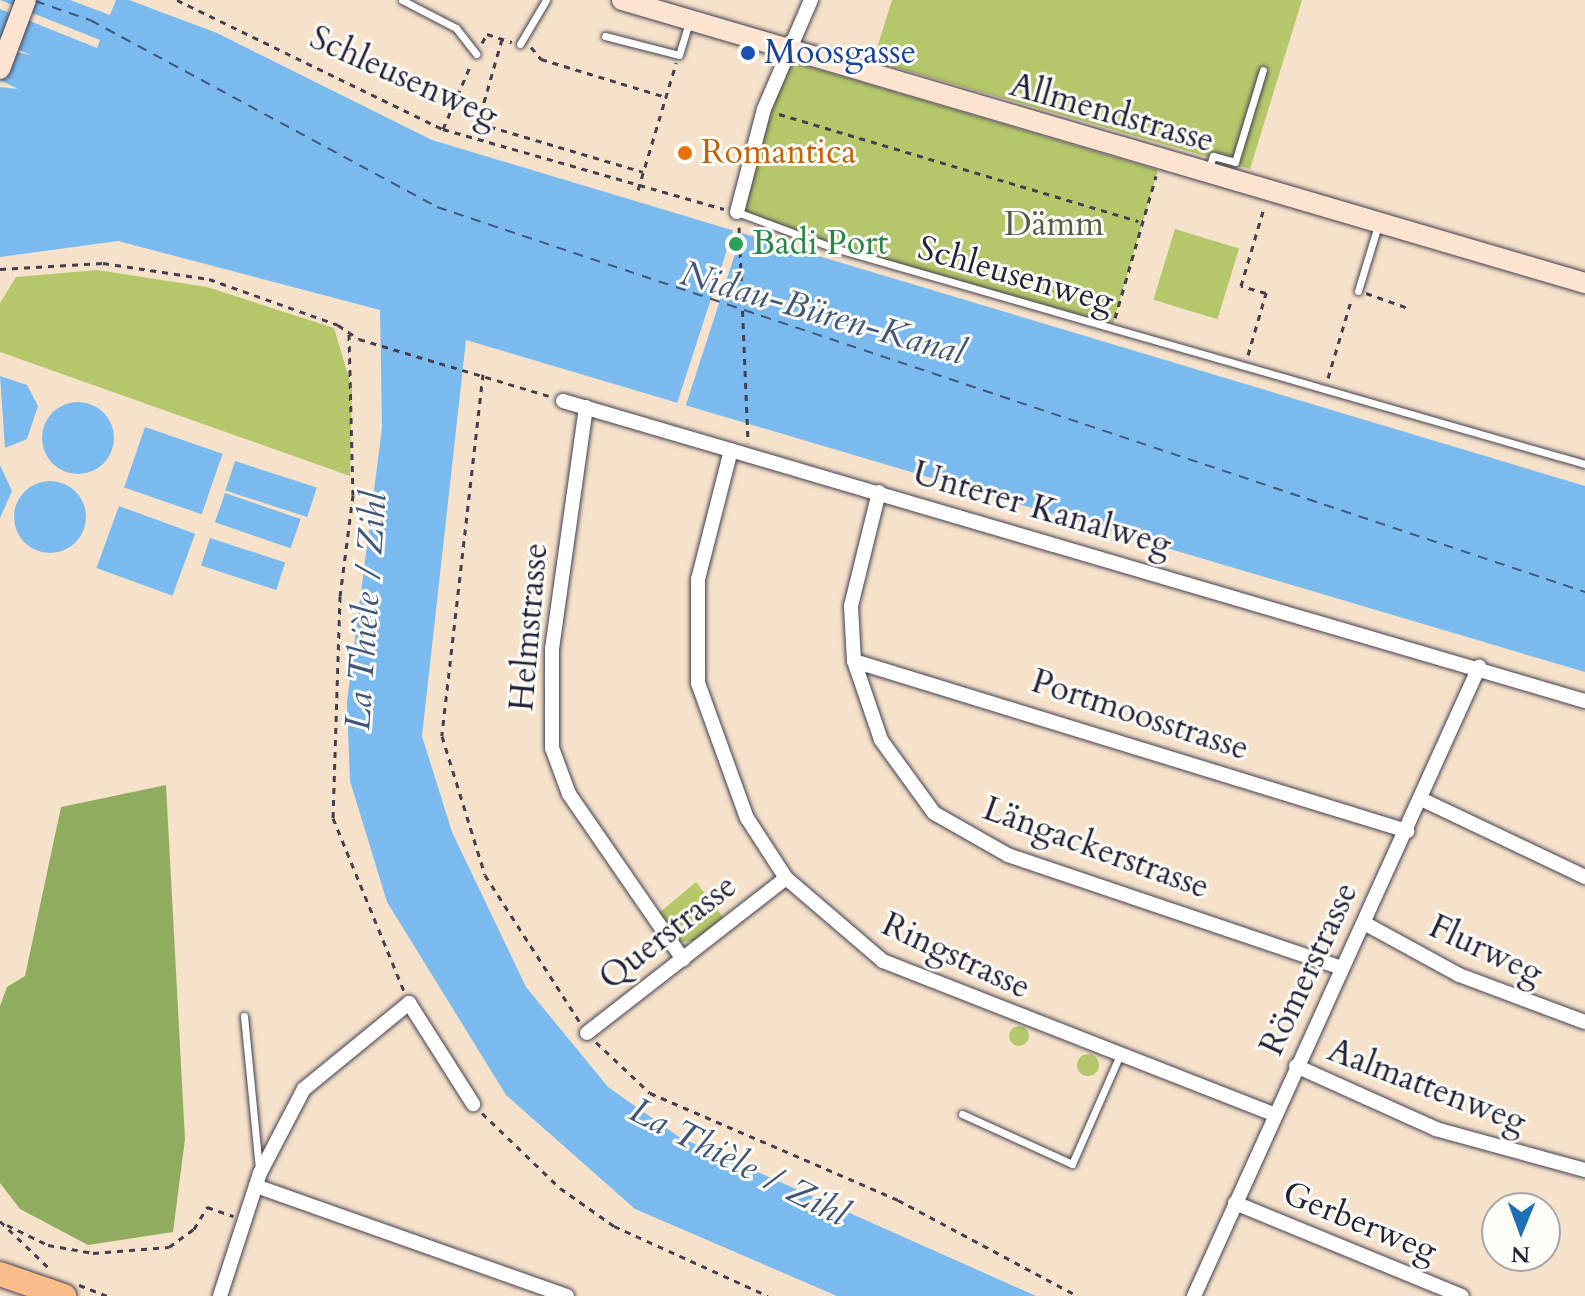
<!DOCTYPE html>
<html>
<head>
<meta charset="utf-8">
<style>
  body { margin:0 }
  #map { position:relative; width:1585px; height:1296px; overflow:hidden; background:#f6e2ca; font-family:Cardo,serif }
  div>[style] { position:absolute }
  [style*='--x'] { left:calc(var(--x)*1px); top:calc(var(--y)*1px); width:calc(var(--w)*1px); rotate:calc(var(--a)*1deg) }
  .green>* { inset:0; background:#b5c76b; transform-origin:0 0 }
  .round { border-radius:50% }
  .forest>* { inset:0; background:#90ac5f }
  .water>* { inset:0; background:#7abaee; transform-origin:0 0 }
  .pier>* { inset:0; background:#f6e2ca; transform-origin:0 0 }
  .ferry>* { height:2px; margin-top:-1px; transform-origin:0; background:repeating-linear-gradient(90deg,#41577a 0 10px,transparent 0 18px) }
  .path>* { height:3px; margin-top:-1.5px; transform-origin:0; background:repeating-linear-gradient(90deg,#423f50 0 6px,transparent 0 12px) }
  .roads { filter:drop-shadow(0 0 2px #423f50) drop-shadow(0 0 2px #423f50) }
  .lane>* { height:7px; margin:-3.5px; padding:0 3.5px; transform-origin:3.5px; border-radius:3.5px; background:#fff }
  .street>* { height:14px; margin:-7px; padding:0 7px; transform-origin:7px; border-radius:7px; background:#fff }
  .secondary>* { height:20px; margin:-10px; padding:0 10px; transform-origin:10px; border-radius:10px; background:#fde4d0 }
  .highway>* { height:24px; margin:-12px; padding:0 12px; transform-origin:12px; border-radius:12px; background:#f9bc8a }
  .dots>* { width:22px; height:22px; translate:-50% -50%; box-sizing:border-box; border:4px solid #fdfcf7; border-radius:50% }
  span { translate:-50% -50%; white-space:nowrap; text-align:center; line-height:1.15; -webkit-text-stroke:6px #fdfcf7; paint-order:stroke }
  .transit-label { font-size:34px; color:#164399 }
  .left { translate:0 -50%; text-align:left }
  .street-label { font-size:34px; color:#22223b }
  .food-label { font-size:34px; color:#c56008 }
  .park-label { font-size:34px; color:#555c4c }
  .leisure-label { font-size:34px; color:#27864d }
  .water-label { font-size:36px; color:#41577a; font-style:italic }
  .north { position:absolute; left:1481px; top:1192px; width:80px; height:80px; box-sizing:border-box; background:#fdfcf7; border:2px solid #a5a5ac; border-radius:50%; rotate:181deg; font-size:22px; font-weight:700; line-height:32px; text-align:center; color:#22223b }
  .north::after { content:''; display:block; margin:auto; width:28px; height:36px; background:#1f6fb2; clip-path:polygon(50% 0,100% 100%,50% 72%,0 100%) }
</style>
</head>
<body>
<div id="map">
  <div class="green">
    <i style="clip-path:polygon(892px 0,1302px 0,1250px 169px,873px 61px)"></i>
    <i style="clip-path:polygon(783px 59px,1158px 170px,1111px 330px,820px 240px,735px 207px)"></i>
    <i style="left:1175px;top:229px;width:67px;height:74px;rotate:17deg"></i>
    <i style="clip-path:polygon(97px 270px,207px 287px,334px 328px,352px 388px,350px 476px,0 352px,0 303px,16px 277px)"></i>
    <i style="clip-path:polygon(696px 882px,723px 917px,695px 941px,679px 942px,659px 913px)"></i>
    <i class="round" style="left:1009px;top:1026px;width:20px;height:20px"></i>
    <i class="round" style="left:1077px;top:1054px;width:22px;height:22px"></i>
  </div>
  <div class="forest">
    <i style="clip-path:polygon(166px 785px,185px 1139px,173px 1232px,88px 1245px,20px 1209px,0 1183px,0 1006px,7px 987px,25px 976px,61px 807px)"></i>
  </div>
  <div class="water">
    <i style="clip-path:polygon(0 0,70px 0,110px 15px,116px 0,129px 0,217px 33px,432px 140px,1585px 486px,1585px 672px,466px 340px,422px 736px,452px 832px,526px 987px,608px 1087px,679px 1137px,1036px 1296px,837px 1296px,635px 1209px,506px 1095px,387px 902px,350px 781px,347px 702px,382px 428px,380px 310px,118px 241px,0 257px,0 87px,18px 89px,0 80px,0 49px,31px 55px,0 42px,0 9px,97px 48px,100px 40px)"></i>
    <i style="clip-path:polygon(0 376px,27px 385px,38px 406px,27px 439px,5px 448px)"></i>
    <i class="round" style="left:42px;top:402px;width:72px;height:72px"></i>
    <i style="left:145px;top:427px;width:82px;height:64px;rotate:19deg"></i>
    <i style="left:235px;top:461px;width:86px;height:31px;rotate:18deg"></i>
    <i style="clip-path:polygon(0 465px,12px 491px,0 518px)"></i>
    <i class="round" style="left:14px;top:481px;width:72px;height:72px"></i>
    <i style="left:225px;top:493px;width:80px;height:31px;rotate:19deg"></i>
    <i style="left:119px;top:506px;width:81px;height:66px;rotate:20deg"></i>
    <i style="left:210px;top:538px;width:79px;height:29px;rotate:18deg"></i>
  </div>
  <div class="pier">
    <i style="left:734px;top:228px;width:9px;height:198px;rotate:18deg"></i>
  </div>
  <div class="ferry">
    <i style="--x:35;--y:1;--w:58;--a:19.1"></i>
    <i style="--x:90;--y:20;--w:394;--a:28.3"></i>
    <i style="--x:437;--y:207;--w:1211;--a:18.54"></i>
  </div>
  <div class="path">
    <i style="--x:177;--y:0;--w:296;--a:25.9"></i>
    <i style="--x:443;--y:129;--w:292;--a:15.9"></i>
    <i style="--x:502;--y:39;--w:87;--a:105.9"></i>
    <i style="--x:478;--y:123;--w:172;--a:16.5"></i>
    <i style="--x:482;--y:43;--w:10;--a:-61"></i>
    <i style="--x:487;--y:34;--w:26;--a:18"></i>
    <i style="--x:531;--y:47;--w:16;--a:50"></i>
    <i style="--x:541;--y:59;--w:131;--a:16.9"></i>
    <i style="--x:779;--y:114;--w:375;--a:16.6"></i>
    <i style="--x:443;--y:129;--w:71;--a:-66.7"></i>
    <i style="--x:638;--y:190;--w:133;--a:-73.3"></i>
    <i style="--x:739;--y:227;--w:216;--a:87.6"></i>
    <i style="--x:0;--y:269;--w:103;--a:-3.3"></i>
    <i style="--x:103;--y:263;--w:107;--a:8.6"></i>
    <i style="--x:209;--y:279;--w:137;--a:19.6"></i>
    <i style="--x:338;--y:325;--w:25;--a:34"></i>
    <i style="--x:359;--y:339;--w:198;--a:16.7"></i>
    <i style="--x:1366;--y:293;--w:45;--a:19.7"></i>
    <i style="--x:1115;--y:318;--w:148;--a:-73.9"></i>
    <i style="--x:349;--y:334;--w:161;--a:88.6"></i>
    <i style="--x:353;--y:495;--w:102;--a:97.3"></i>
    <i style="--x:340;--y:596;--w:222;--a:91.8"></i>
    <i style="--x:333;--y:818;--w:187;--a:67.7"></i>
    <i style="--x:1248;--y:355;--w:65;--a:-73.8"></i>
    <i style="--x:1266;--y:293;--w:26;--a:-164"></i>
    <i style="--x:1241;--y:286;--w:81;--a:-73.6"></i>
    <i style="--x:483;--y:374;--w:364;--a:96.5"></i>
    <i style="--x:442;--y:736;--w:145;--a:72.8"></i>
    <i style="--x:485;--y:875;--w:174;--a:57.2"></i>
    <i style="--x:1328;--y:378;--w:80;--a:-73.4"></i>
    <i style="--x:596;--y:1042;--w:74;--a:43.4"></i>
    <i style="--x:650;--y:1093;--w:270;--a:23.3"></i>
    <i style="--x:898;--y:1200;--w:204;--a:28.1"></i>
    <i style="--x:482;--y:1113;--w:108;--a:43.9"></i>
    <i style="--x:560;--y:1188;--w:66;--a:35.1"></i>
    <i style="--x:614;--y:1226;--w:169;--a:24.4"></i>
    <i style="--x:0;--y:1221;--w:72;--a:43.9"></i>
    <i style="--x:7;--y:1225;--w:46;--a:26"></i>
    <i style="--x:48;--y:1245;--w:46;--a:10.1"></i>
    <i style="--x:93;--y:1253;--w:76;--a:-4.5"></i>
    <i style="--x:169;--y:1247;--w:31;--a:-36"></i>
    <i style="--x:194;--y:1229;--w:26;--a:-59"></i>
    <i style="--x:207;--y:1207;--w:28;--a:19"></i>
    <i style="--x:79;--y:1285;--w:31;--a:21"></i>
  </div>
  <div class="roads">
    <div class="lane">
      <i style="--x:402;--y:0;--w:61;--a:27.4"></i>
      <i style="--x:456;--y:28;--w:33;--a:52"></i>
      <i style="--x:605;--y:36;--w:76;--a:14.4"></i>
      <i style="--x:679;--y:55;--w:34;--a:-73"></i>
      <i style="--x:520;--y:44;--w:51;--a:-59.4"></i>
      <i style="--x:1208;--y:171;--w:16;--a:-72"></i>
      <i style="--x:1213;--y:156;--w:23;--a:15"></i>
      <i style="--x:1235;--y:162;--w:96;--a:-73.1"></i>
      <i style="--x:737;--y:212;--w:103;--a:20.4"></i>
      <i style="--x:834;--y:248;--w:781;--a:16.05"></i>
      <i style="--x:1358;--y:291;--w:69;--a:-73.1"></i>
      <i style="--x:244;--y:1016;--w:154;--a:84.4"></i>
      <i style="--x:962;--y:1114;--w:121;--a:24.4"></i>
      <i style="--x:1072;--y:1164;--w:117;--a:-66.3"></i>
    </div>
    <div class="street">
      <i style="--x:737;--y:212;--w:106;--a:-75.3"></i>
      <i style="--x:764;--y:109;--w:119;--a:-66.7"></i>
      <i style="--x:563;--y:401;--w:1065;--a:16.36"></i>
      <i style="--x:586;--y:407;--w:243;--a:98"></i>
      <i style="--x:552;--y:648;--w:100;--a:90"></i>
      <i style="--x:552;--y:748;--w:49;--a:69.7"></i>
      <i style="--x:569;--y:794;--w:201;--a:55.4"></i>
      <i style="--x:731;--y:450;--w:133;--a:104.3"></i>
      <i style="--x:698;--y:579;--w:104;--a:90"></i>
      <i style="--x:698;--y:683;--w:144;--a:70.1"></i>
      <i style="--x:747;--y:818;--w:72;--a:57"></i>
      <i style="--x:786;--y:878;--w:128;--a:40.6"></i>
      <i style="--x:883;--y:961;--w:419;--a:21.4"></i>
      <i style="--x:879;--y:492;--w:117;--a:103.8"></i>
      <i style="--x:851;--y:606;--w:55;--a:86.9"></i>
      <i style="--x:854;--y:661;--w:83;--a:71.1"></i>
      <i style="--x:881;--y:740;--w:90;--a:54"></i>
      <i style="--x:934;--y:813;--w:85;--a:29.6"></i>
      <i style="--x:1008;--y:855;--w:352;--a:18.7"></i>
      <i style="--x:854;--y:661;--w:579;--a:17.09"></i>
      <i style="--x:1421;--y:799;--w:182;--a:25.4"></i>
      <i style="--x:1364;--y:923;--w:108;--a:28.7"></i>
      <i style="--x:1459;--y:975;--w:134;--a:20.5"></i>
      <i style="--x:587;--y:1033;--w:252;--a:-37.9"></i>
      <i style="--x:1296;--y:1066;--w:154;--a:24.2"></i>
      <i style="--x:1436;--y:1129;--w:155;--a:15.4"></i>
      <i style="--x:256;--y:1186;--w:330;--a:19.5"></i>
      <i style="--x:1235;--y:1203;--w:245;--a:22.3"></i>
      <i style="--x:220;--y:1296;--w:129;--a:-72"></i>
      <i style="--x:260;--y:1173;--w:95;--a:-62.4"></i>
      <i style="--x:304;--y:1089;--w:136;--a:-39.3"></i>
      <i style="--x:409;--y:1003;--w:120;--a:57.6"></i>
      <i style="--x:1194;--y:1296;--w:691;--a:-65.62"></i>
    </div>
    <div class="secondary">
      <i style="--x:622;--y:0;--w:1004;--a:16.38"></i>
      <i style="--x:0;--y:69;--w:74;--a:-69.4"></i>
    </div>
    <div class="highway">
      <i style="--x:0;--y:1274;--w:68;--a:19"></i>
    </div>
  </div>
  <div class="dots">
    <i style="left:748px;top:53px;background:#1a4fb4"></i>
    <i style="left:685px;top:153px;background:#e8710a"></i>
    <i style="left:736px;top:244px;background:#2e9e5b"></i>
  </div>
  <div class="transit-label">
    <span class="left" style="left:764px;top:53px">Moosgasse</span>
  </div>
  <div class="street-label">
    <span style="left:404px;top:77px;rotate:24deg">Schleusenweg</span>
    <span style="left:1112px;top:113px;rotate:16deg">Allmendstrasse</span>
    <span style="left:1016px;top:275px;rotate:16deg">Schleusenweg</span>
    <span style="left:1042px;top:509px;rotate:16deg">Unterer Kanalweg</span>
    <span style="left:529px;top:627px;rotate:-85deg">Helmstrasse</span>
    <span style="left:1140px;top:715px;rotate:18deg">Portmoosstrasse</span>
    <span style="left:1096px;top:848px;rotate:20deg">Längackerstrasse</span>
    <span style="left:668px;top:932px;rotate:-38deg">Querstrasse</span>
    <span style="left:1486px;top:950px;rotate:25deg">Flurweg</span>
    <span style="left:956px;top:956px;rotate:25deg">Ringstrasse</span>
    <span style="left:1309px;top:969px;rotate:-65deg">Römerstrasse</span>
    <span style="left:1427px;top:1086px;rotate:21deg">Aalmattenweg</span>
    <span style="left:1360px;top:1222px;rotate:22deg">Gerberweg</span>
  </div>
  <div class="food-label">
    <span class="left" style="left:701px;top:153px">Romantica</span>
  </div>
  <div class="park-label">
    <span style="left:1054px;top:225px">Dämm</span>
  </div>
  <div class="leisure-label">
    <span class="left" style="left:752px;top:244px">Badi Port</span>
  </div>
  <div class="water-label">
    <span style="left:823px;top:313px;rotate:16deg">Nidau-Büren-Kanal</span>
    <span style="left:366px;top:611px;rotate:-86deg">La Thièle / Zihl</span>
    <span style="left:739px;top:1162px;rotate:27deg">La Thièle / Zihl</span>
  </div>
  <div class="north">N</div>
</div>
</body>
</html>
